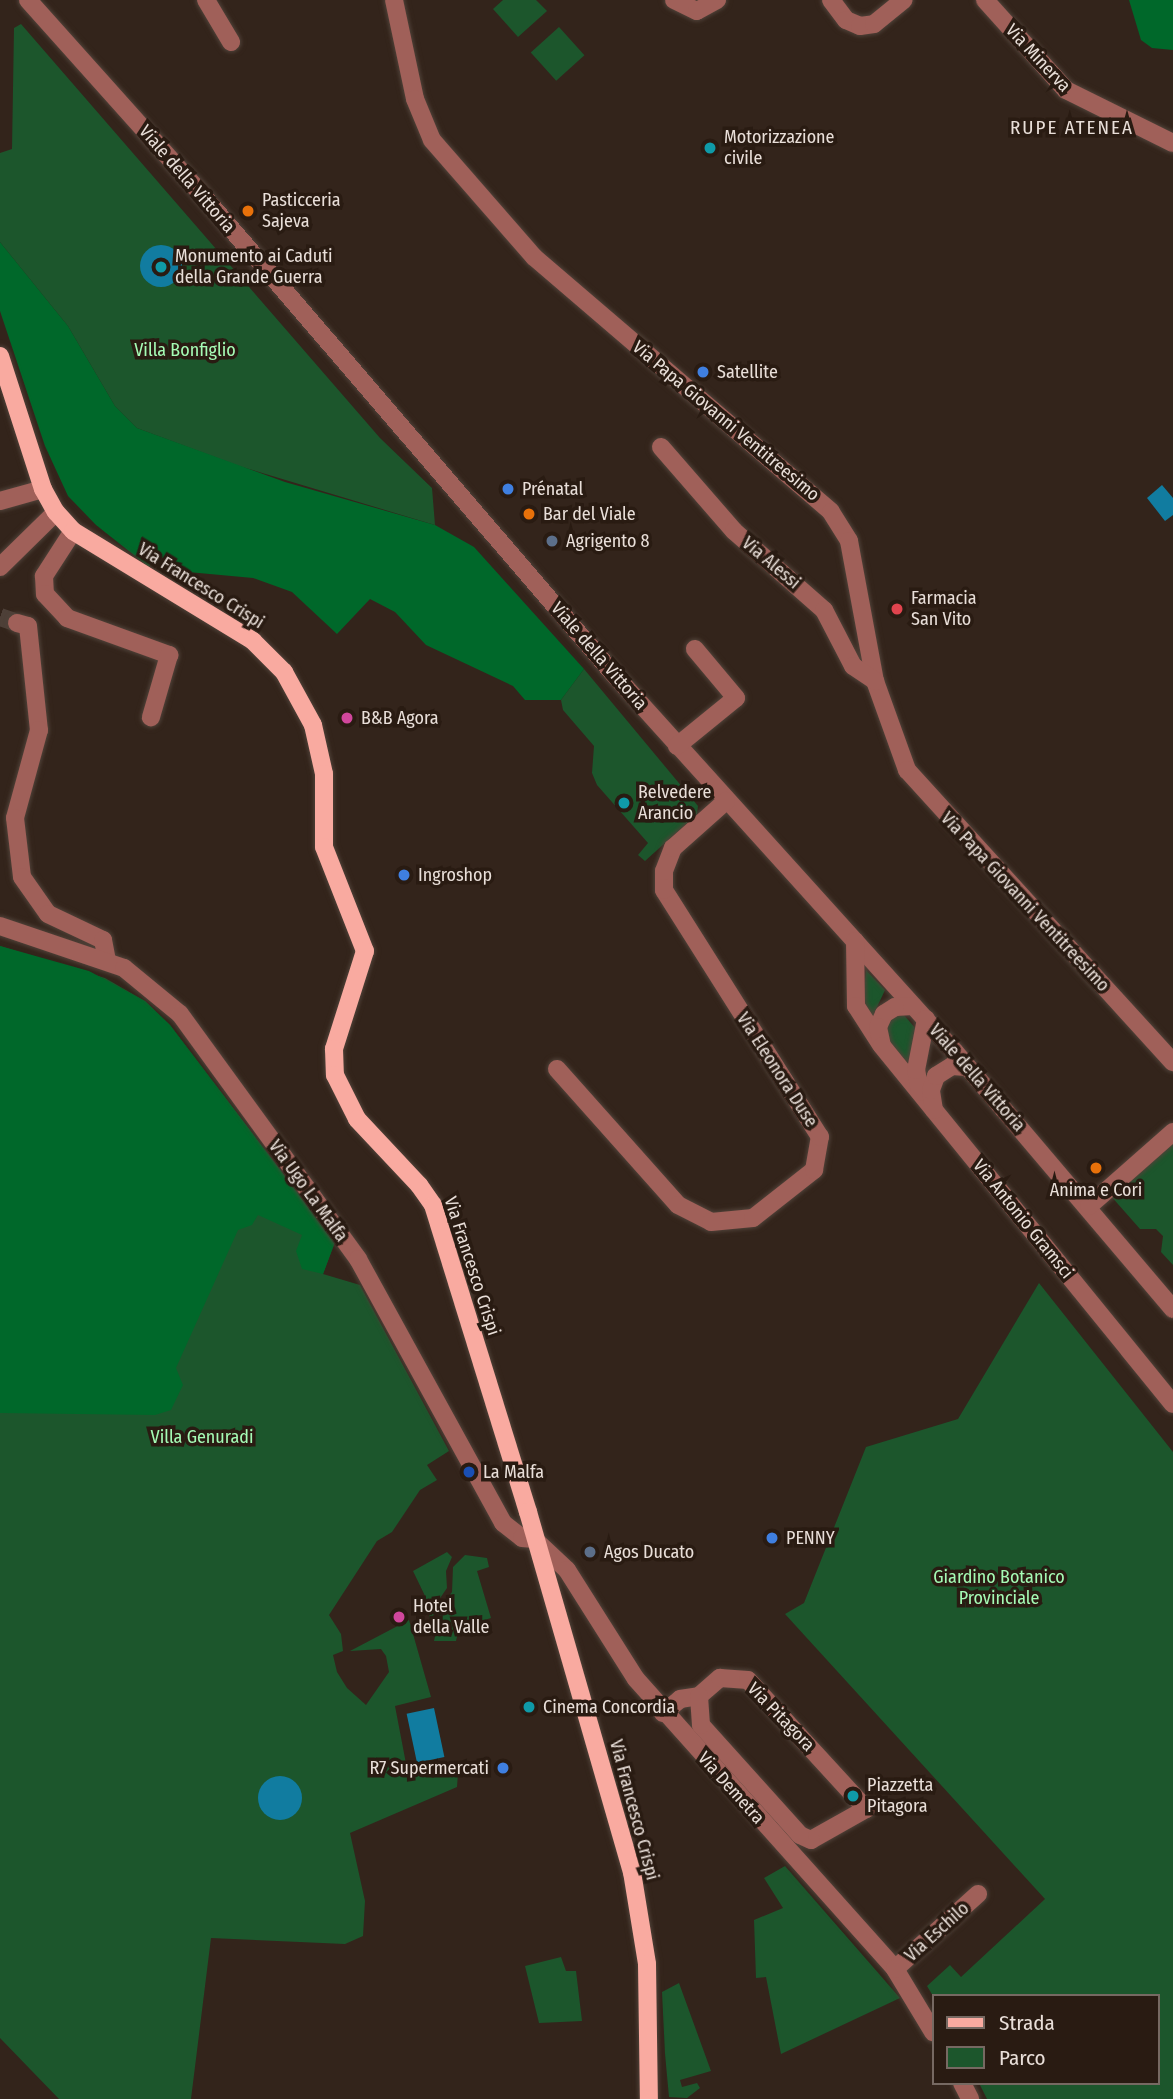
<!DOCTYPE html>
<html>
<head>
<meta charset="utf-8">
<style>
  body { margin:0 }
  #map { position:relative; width:1173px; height:2099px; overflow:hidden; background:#33241b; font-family:"Fira Sans Condensed",sans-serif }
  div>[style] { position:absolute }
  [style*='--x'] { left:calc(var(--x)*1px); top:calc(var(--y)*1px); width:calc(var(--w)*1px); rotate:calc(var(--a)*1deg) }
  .green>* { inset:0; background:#1c562c; transform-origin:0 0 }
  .forest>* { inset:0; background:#00682a }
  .water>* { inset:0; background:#117ca0; transform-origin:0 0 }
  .round { border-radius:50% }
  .minor-tunnel>* { height:18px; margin-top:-9px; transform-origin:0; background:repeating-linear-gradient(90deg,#4e4038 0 18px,transparent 0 27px) }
  .roads { filter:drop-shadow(0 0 2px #504239) drop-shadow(0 0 2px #504239) }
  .minor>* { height:18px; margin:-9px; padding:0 9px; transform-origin:9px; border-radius:9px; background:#a06059 }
  .major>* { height:18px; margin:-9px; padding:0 9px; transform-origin:9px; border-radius:9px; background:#f9aaa0 }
  .dots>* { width:19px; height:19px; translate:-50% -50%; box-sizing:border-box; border:4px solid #291b12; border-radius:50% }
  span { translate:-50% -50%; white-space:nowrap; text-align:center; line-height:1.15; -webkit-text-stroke:7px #291b12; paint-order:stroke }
  .street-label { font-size:18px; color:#e9dfd9 }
  .poi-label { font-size:18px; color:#e9dfd9 }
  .left { translate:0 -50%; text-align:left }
  .right { translate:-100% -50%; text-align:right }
  .park-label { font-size:18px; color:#a5fbb5 }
  .neighbourhood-label { font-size:19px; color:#e9dfd9; letter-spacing:2px }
  .legend { position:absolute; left:932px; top:1994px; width:228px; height:91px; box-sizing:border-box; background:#291b12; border:2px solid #766962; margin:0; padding:9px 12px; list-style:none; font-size:21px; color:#e9dfd9 }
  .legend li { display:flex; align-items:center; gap:14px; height:35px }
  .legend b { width:35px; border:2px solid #766962 }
</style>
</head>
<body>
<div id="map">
  <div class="green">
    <i style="clip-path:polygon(503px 0,536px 0,547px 11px,518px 37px,493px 9px)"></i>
    <i style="clip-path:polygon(21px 24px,380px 438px,432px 488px,435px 525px,239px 466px,137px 428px,115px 406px,68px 326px,0 242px,0 153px,12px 149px,14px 28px)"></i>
    <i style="left:559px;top:27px;width:38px;height:38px;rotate:48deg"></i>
    <i style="clip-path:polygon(584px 669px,698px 806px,697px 814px,645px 861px,638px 855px,648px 843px,597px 785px,592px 773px,594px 746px,563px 710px,561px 700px)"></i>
    <i style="clip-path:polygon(0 946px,105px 978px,145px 1001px,170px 1025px,335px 1242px,323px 1274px,360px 1285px,449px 1451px,427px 1465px,437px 1480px,420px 1490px,392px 1532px,377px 1541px,329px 1615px,341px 1634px,343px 1651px,333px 1655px,337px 1672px,347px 1688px,366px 1705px,389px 1672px,386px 1656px,381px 1649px,350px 1651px,409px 1620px,431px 1697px,395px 1706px,408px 1774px,452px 1764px,458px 1773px,457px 1787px,350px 1833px,365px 1901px,363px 1936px,345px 1944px,211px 1938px,191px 2099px,59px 2099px,0 2038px)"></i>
    <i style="clip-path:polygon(866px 970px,885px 990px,870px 1022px,862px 1009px)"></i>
    <i style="clip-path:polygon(895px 1015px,904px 1015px,916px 1029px,910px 1072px,888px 1045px,887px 1025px)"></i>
    <i style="clip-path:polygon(1173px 1138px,1173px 1265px,1161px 1252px,1163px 1236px,1156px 1229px,1140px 1229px,1110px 1195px)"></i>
    <i style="clip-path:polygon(1039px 1283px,1173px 1452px,1173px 2099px,987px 2099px,979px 2083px,1157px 2083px,1157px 1996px,933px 1996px,927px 1986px,950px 1965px,961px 1977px,1045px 1899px,785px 1614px,804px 1603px,866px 1447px,958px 1419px)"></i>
    <i style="clip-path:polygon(447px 1552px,452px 1557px,446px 1571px,447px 1588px,434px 1607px,432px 1631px,426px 1598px,413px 1571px)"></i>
    <i style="clip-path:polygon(465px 1555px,487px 1558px,489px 1567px,477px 1571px,491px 1618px,459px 1628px,456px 1641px,434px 1641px,442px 1605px,452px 1592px,453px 1567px)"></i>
    <i style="clip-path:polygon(785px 1866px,900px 1998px,781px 2054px,766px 1977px,756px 1978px,754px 1920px,783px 1908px,764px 1878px)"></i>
    <i style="clip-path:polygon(561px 1957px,566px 1971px,576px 1971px,582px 2021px,539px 2023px,525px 1966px)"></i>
    <i style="clip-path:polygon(679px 1983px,711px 2071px,680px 2080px,682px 2087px,697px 2083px,700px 2088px,687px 2098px,669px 2097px,665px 2054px,662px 1992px)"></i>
  </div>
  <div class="forest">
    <i style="clip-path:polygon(1129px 0,1173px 0,1173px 50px,1152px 48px,1141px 40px)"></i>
    <i style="clip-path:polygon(0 242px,68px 326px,115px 406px,137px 428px,285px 482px,435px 525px,474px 547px,584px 669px,561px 700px,525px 700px,513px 686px,426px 645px,395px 612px,370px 599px,337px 634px,292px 592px,253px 578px,188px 572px,156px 554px,149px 567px,96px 525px,68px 496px,45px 446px,0 311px)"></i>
    <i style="clip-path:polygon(0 946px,89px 971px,145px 1001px,170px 1025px,335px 1242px,323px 1274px,302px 1269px,296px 1251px,302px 1235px,258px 1215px,252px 1225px,238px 1230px,176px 1368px,183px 1385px,171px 1410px,155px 1415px,0 1413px)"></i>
  </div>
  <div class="water">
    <i class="round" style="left:140px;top:245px;width:42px;height:42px"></i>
    <i style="clip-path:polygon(1162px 485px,1173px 498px,1173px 515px,1165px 521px,1147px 498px)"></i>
    <i style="left:434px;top:1708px;width:50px;height:28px;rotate:78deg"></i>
    <i class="round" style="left:258px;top:1776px;width:44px;height:44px"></i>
  </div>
  <div class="minor-tunnel">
    <i style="--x:0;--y:617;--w:18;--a:19"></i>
  </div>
  <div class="roads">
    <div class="minor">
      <i style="--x:28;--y:0;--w:255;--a:48.2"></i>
      <i style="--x:198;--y:190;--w:634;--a:49.35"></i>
      <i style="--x:611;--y:671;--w:513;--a:47.92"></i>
      <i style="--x:955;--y:1052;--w:337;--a:49.7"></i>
      <i style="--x:206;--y:0;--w:49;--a:59.2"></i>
      <i style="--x:394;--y:0;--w:101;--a:78"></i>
      <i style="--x:415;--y:99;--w:44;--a:67.5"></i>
      <i style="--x:432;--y:140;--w:155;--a:48.9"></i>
      <i style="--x:534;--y:257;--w:391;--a:40.6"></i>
      <i style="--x:831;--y:512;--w:34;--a:58"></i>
      <i style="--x:849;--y:541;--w:142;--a:79.5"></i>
      <i style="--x:875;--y:681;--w:95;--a:70.2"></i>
      <i style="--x:907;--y:770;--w:395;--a:47.7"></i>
      <i style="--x:674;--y:0;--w:25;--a:26"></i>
      <i style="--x:697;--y:11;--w:23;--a:-29"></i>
      <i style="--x:831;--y:0;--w:25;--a:53"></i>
      <i style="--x:846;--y:20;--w:15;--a:23"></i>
      <i style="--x:860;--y:26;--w:14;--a:-8"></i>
      <i style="--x:874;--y:24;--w:38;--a:-39"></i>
      <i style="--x:985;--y:0;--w:121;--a:48"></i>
      <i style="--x:1066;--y:90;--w:119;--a:26.4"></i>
      <i style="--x:661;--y:447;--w:111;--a:49"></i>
      <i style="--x:734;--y:531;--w:120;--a:41.3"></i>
      <i style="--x:824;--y:610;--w:63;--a:62.6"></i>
      <i style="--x:853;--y:666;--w:27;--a:34"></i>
      <i style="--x:0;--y:501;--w:45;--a:-15.6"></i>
      <i style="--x:73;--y:531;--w:54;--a:122.8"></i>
      <i style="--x:44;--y:576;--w:18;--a:87"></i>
      <i style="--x:45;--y:594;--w:33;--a:47"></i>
      <i style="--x:67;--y:618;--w:109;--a:19.9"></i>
      <i style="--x:169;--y:655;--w:65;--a:106.2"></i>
      <i style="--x:0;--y:567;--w:78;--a:-44.5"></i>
      <i style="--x:17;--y:623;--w:11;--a:15"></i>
      <i style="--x:28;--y:626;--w:105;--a:84"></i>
      <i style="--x:39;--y:730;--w:91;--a:105.3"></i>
      <i style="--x:15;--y:818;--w:59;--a:83.2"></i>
      <i style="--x:22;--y:877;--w:45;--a:54.9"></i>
      <i style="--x:48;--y:914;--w:61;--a:25.3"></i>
      <i style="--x:103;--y:940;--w:20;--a:79"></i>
      <i style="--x:677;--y:746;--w:76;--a:-39.1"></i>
      <i style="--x:736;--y:698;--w:64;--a:-129.9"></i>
      <i style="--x:0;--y:926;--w:131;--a:18.7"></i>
      <i style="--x:124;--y:968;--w:72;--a:39.4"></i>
      <i style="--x:180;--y:1014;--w:303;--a:54"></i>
      <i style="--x:358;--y:1259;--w:301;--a:61.2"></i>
      <i style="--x:503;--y:1523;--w:24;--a:38"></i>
      <i style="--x:522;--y:1538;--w:12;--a:5"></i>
      <i style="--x:534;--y:1539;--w:45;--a:43.2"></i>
      <i style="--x:567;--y:1570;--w:129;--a:57.7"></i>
      <i style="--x:636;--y:1679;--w:389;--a:48.2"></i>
      <i style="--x:895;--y:1969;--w:74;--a:58.9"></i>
      <i style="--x:855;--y:941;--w:65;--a:89.1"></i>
      <i style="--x:856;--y:1006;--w:46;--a:57.3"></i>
      <i style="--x:913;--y:1006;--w:18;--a:177"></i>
      <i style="--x:895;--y:1007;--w:13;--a:148"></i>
      <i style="--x:884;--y:1014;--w:14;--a:115"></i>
      <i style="--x:878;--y:1027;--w:19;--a:78"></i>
      <i style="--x:882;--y:1046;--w:461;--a:50.9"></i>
      <i style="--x:557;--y:1069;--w:182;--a:48.3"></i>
      <i style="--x:678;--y:1205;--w:37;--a:27"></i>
      <i style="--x:711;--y:1222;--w:42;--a:-5.4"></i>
      <i style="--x:753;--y:1218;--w:78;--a:-38.2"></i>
      <i style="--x:814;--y:1170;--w:34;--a:-80"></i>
      <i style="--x:820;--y:1137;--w:292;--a:-122.3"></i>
      <i style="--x:664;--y:890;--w:19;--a:-90"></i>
      <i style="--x:664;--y:871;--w:25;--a:-69"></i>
      <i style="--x:673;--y:848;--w:71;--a:-41.6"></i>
      <i style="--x:920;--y:1092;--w:22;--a:-100"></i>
      <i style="--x:916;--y:1070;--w:52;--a:-78.9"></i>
      <i style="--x:934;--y:1110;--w:20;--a:-99"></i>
      <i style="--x:931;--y:1090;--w:15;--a:-70"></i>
      <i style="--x:936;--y:1076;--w:19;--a:-32"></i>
      <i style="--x:952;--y:1066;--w:14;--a:4"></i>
      <i style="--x:1089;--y:1206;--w:112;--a:-41.4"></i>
      <i style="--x:663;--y:1713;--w:22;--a:-39"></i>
      <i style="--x:680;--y:1699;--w:19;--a:-9"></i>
      <i style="--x:699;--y:1696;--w:28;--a:-41"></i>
      <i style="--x:720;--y:1678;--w:28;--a:4"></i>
      <i style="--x:748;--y:1680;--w:175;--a:47.5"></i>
      <i style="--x:866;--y:1809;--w:63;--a:150.6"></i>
      <i style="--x:811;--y:1840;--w:12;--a:-156"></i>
      <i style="--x:800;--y:1835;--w:148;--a:-132"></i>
      <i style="--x:701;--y:1725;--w:29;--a:-94"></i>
      <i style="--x:895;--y:1969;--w:112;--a:-42.1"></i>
      <i style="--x:962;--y:2083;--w:18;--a:63"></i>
    </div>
    <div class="major">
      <i style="--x:0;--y:356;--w:140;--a:72.1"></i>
      <i style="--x:43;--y:489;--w:26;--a:61"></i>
      <i style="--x:56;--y:512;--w:25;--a:48"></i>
      <i style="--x:73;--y:531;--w:211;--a:31.4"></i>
      <i style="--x:253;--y:641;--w:44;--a:45"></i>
      <i style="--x:284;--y:672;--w:60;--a:61.3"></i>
      <i style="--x:313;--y:725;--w:50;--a:77.3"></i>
      <i style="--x:324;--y:774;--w:73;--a:90"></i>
      <i style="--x:324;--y:847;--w:112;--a:68.5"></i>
      <i style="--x:365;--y:951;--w:103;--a:107.6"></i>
      <i style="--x:334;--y:1049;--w:26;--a:88"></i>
      <i style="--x:335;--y:1075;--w:49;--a:63.4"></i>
      <i style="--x:357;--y:1119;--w:91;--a:46.8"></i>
      <i style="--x:419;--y:1185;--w:24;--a:55"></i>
      <i style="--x:433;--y:1205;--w:321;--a:72.8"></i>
      <i style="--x:528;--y:1512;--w:375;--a:73.9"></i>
      <i style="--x:632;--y:1872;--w:93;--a:80.7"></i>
      <i style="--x:647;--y:1964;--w:135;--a:89.2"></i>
    </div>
  </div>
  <div class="dots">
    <i style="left:710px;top:148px;background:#0f9aa8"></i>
    <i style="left:248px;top:211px;background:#e8710a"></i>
    <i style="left:161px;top:267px;background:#0f9aa8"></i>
    <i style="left:703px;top:372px;background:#3f7fe0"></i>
    <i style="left:508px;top:489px;background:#3f7fe0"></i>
    <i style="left:529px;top:514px;background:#e8710a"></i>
    <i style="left:552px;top:541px;background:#5c6f8a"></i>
    <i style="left:897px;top:609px;background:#e0444e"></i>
    <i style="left:347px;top:718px;background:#d1479c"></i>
    <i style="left:624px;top:803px;background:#0f9aa8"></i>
    <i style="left:404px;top:875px;background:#3f7fe0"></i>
    <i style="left:1096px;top:1168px;background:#e8710a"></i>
    <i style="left:469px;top:1472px;background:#1a4fb4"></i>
    <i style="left:772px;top:1538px;background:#3f7fe0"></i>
    <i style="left:590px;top:1552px;background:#5c6f8a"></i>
    <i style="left:399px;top:1617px;background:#d1479c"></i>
    <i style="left:529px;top:1707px;background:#0f9aa8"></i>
    <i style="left:503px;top:1768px;background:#3f7fe0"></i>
    <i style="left:853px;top:1796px;background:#0f9aa8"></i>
  </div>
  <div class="street-label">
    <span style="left:1038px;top:58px;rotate:47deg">Via Minerva</span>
    <span style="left:187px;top:179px;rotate:49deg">Viale della Vittoria</span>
    <span style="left:726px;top:421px;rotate:40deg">Via Papa Giovanni Ventitreesimo</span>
    <span style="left:771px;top:563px;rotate:40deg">Via Alessi</span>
    <span style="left:201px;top:586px;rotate:32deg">Via Francesco Crispi</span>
    <span style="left:599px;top:656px;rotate:49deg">Viale della Vittoria</span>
    <span style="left:1025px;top:902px;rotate:47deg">Via Papa Giovanni Ventitreesimo</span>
    <span style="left:777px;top:1070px;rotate:57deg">Via Eleonora Duse</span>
    <span style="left:977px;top:1078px;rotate:49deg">Viale della Vittoria</span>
    <span style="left:308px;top:1191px;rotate:54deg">Via Ugo La Malfa</span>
    <span style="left:1023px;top:1219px;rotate:51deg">Via Antonio Gramsci</span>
    <span style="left:472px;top:1266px;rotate:72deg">Via Francesco Crispi</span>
    <span style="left:781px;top:1717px;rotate:46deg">Via Pitagora</span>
    <span style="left:731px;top:1788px;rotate:48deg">Via Demetra</span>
    <span style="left:634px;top:1810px;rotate:75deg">Via Francesco Crispi</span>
    <span style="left:937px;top:1932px;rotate:-42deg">Via Eschilo</span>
  </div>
  <div class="poi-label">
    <span class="left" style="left:724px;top:148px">Motorizzazione<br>civile</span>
    <span class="left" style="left:262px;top:211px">Pasticceria<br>Sajeva</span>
    <span class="left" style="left:175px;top:267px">Monumento ai Caduti<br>della Grande Guerra</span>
    <span class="left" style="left:717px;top:372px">Satellite</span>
    <span class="left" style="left:522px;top:489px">Prénatal</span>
    <span class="left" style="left:543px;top:514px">Bar del Viale</span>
    <span class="left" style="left:566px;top:541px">Agrigento 8</span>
    <span class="left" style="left:911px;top:609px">Farmacia<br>San Vito</span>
    <span class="left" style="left:361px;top:718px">B&amp;B Agora</span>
    <span class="left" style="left:638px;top:803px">Belvedere<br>Arancio</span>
    <span class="left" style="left:418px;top:875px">Ingroshop</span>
    <span style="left:1096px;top:1190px">Anima e Cori</span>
    <span class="left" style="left:483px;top:1472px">La Malfa</span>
    <span class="left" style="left:786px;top:1538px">PENNY</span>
    <span class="left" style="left:604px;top:1552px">Agos Ducato</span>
    <span class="left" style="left:413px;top:1617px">Hotel<br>della Valle</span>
    <span class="left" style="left:543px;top:1707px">Cinema Concordia</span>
    <span class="right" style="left:489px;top:1768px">R7 Supermercati</span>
    <span class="left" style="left:867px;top:1796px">Piazzetta<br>Pitagora</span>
  </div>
  <div class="park-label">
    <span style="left:185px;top:350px">Villa Bonfiglio</span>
    <span style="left:202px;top:1437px">Villa Genuradi</span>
    <span style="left:999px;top:1588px">Giardino Botanico<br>Provinciale</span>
  </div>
  <div class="neighbourhood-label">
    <span style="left:1072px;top:128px">RUPE ATENEA</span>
  </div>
  <ul class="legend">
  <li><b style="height:9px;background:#f9aaa0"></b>Strada</li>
  <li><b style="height:19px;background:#1c562c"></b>Parco</li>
  </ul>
</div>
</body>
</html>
